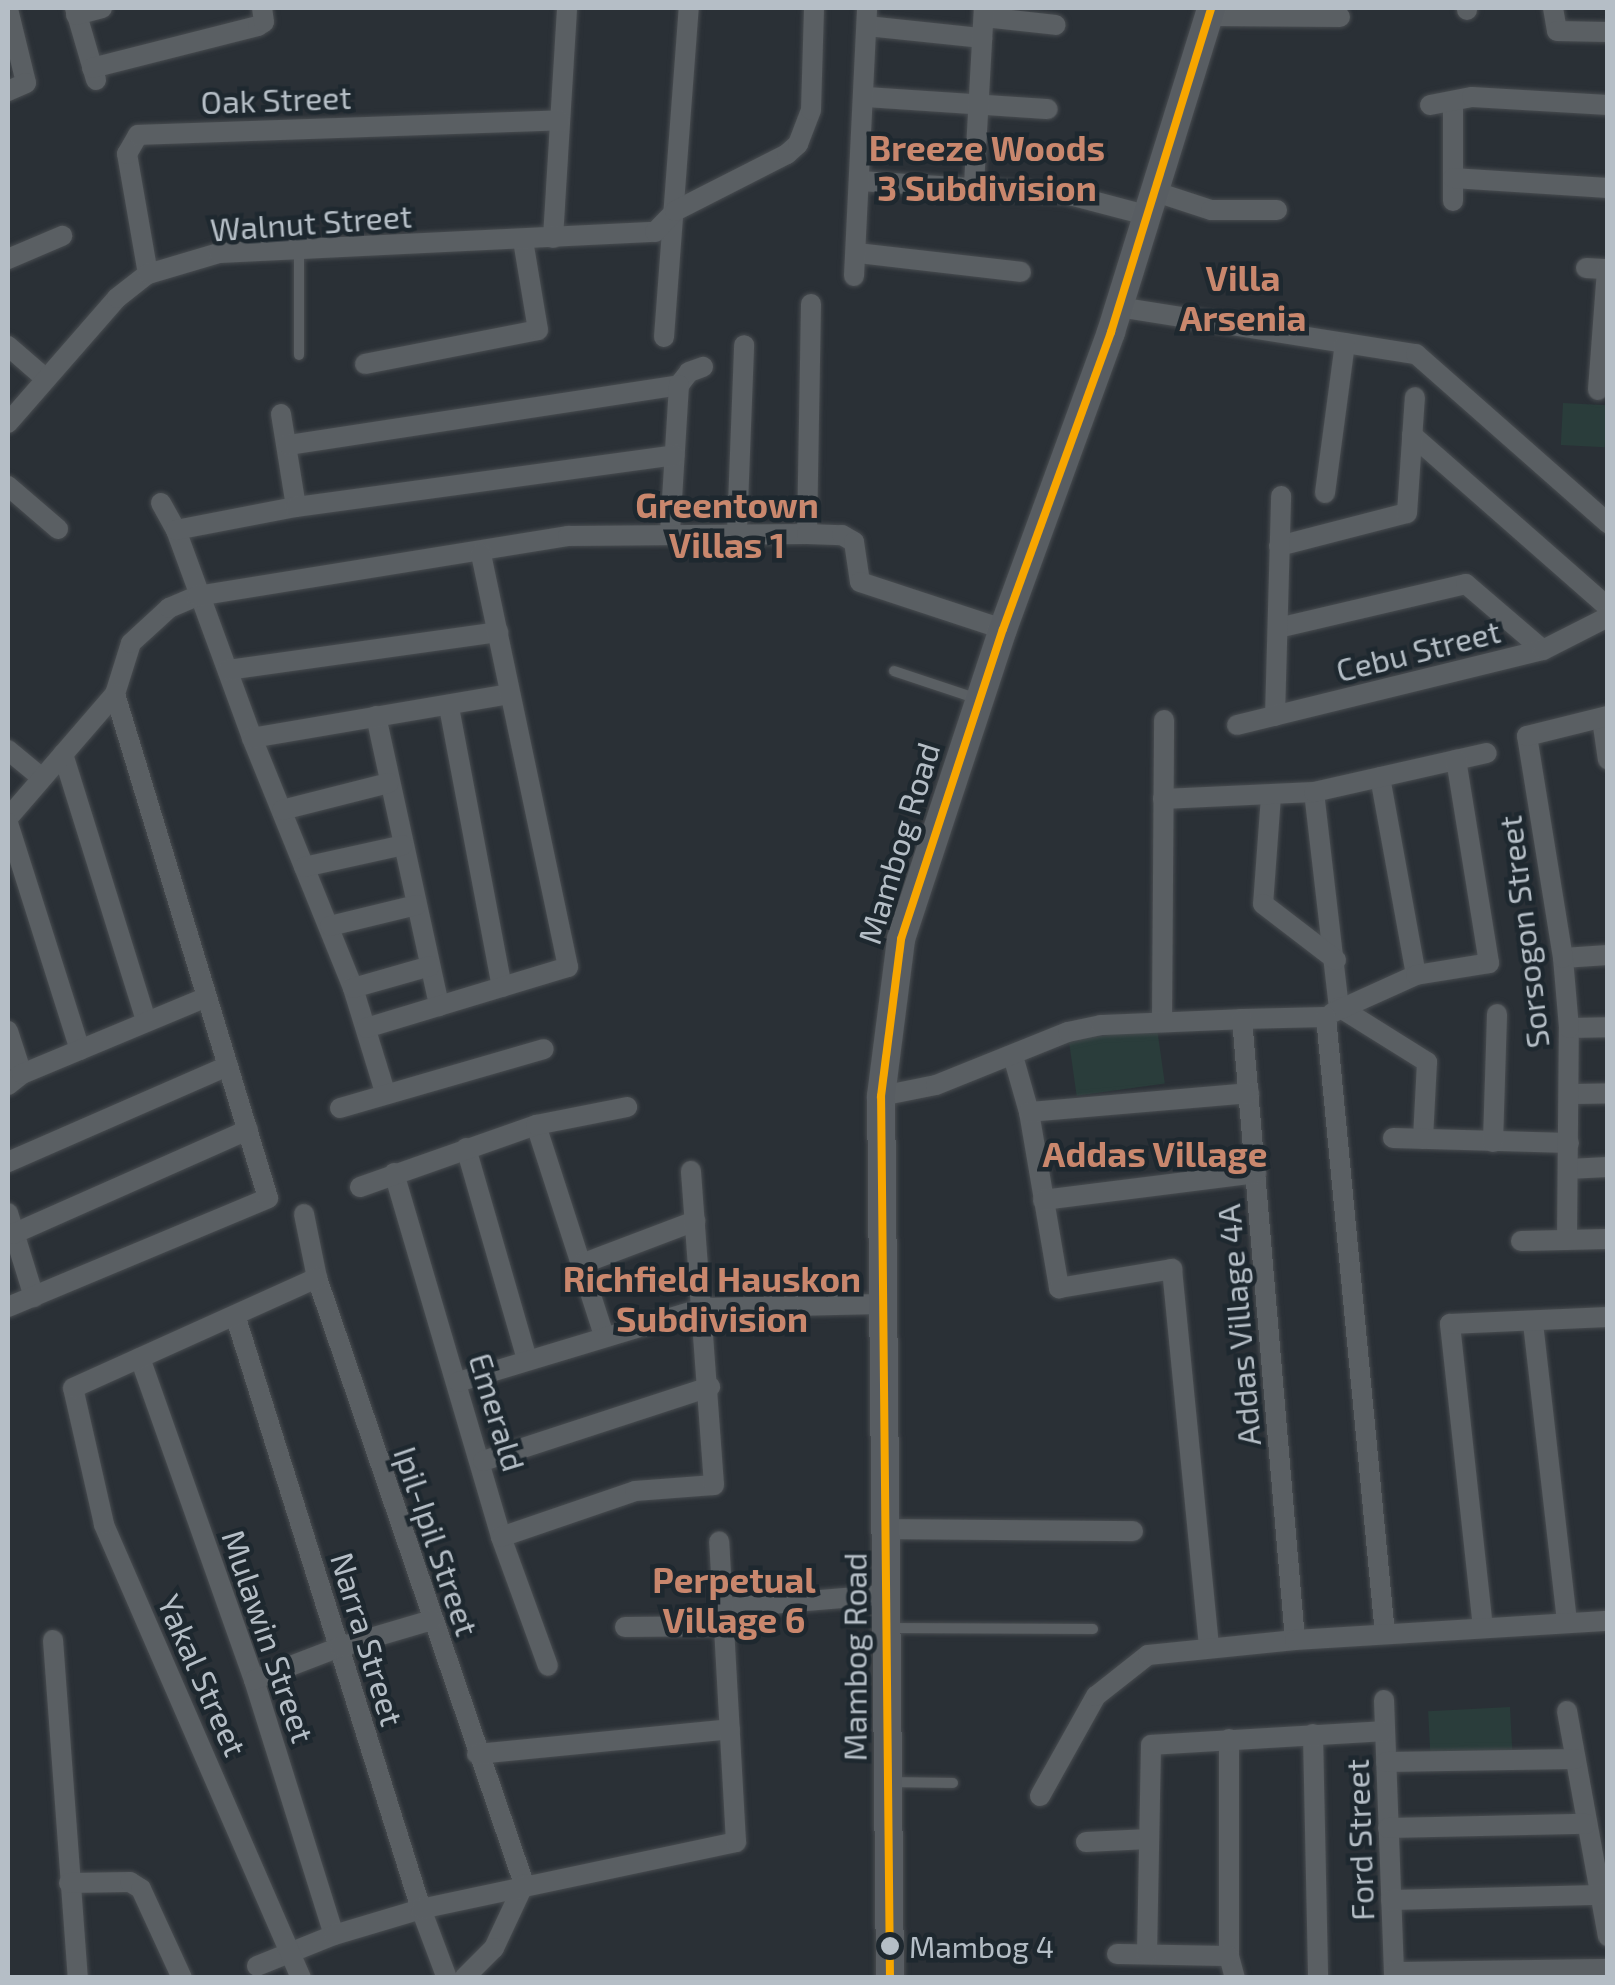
<!DOCTYPE html>
<html>
<head>
<meta charset="utf-8">
<style>
  body { margin:0 }
  #map { position:relative; width:1615px; height:1985px; overflow:hidden; background:#2a3036; font-family:"Exo 2",sans-serif }
  div>[style] { position:absolute }
  [style*='--x'] { left:calc(var(--x)*1px); top:calc(var(--y)*1px); width:calc(var(--w)*1px); rotate:calc(var(--a)*1deg) }
  .green>* { inset:0; background:#2a3d3b; transform-origin:0 0 }
  .roads { filter:drop-shadow(0 0 2px #484c50) drop-shadow(0 0 2px #484c50) }
  .service>* { height:10px; margin:-5px; padding:0 5px; transform-origin:5px; border-radius:5px; background:#5a5f63 }
  .minor>* { height:20px; margin:-10px; padding:0 10px; transform-origin:10px; border-radius:10px; background:#5a5f63 }
  .secondary>* { height:28px; margin:-14px; padding:0 14px; transform-origin:14px; border-radius:14px; background:#585d62 }
  .bus-1>* { height:8px; margin:-4px; padding:0 4px; transform-origin:4px; border-radius:4px; background:#f7a600 }
  .dots>* { width:28px; height:28px; translate:-50% -50%; box-sizing:border-box; border:5px solid #1e282f; border-radius:50% }
  span { translate:-50% -50%; white-space:nowrap; text-align:center; line-height:1.15; -webkit-text-stroke:9px #1e282f; paint-order:stroke }
  .bus-label { font-size:30px; color:#b5bec6 }
  .left { translate:0 -50%; text-align:left }
  .street-label { font-size:32px; color:#b5bec6 }
  .neighbourhood-label { font-size:35px; color:#c9876d; font-weight:700 }
  .frame { position:absolute; inset:0; border:10px solid #b5bec6; pointer-events:none }
</style>
</head>
<body>
<div id="map">
  <div class="green">
    <i style="left:1563px;top:403px;width:44px;height:42px;rotate:3deg"></i>
    <i style="left:1157px;top:1028px;width:56px;height:89px;rotate:82deg"></i>
    <i style="left:1510px;top:1707px;width:45px;height:82px;rotate:87deg"></i>
  </div>
  <div class="roads">
    <div class="service">
      <i style="--x:299;--y:252;--w:103;--a:90"></i>
      <i style="--x:894;--y:671;--w:89;--a:18.4"></i>
      <i style="--x:890;--y:1628;--w:203;--a:0.3"></i>
      <i style="--x:891;--y:1782;--w:62;--a:0.9"></i>
    </div>
    <div class="minor">
      <i style="--x:75;--y:8;--w:75;--a:73.7"></i>
      <i style="--x:1467;--y:8;--w:2;--a:90"></i>
      <i style="--x:1553;--y:8;--w:23;--a:80"></i>
      <i style="--x:1557;--y:31;--w:51;--a:1.1"></i>
      <i style="--x:8;--y:9;--w:76;--a:76.3"></i>
      <i style="--x:26;--y:83;--w:20;--a:156"></i>
      <i style="--x:76;--y:15;--w:27;--a:-15"></i>
      <i style="--x:1208;--y:16;--w:132;--a:0.4"></i>
      <i style="--x:984;--y:17;--w:72;--a:6.3"></i>
      <i style="--x:867;--y:26;--w:116;--a:6"></i>
      <i style="--x:92;--y:68;--w:171;--a:-14.2"></i>
      <i style="--x:258;--y:26;--w:7;--a:-34"></i>
      <i style="--x:264;--y:22;--w:14;--a:-98"></i>
      <i style="--x:865;--y:97;--w:183;--a:3.8"></i>
      <i style="--x:1453;--y:103;--w:98;--a:90"></i>
      <i style="--x:1430;--y:105;--w:43;--a:-10.8"></i>
      <i style="--x:1472;--y:97;--w:136;--a:3.4"></i>
      <i style="--x:1453;--y:178;--w:155;--a:3.7"></i>
      <i style="--x:860;--y:181;--w:206;--a:3.6"></i>
      <i style="--x:1066;--y:194;--w:83;--a:14.7"></i>
      <i style="--x:974;--y:185;--w:177;--a:-86.8"></i>
      <i style="--x:1153;--y:191;--w:61;--a:18.1"></i>
      <i style="--x:1211;--y:210;--w:66;--a:0"></i>
      <i style="--x:553;--y:238;--w:230;--a:-86.5"></i>
      <i style="--x:858;--y:253;--w:164;--a:6.6"></i>
      <i style="--x:8;--y:259;--w:59;--a:-23.1"></i>
      <i style="--x:1586;--y:268;--w:22;--a:3"></i>
      <i style="--x:148;--y:274;--w:122;--a:-99.9"></i>
      <i style="--x:127;--y:154;--w:22;--a:-60"></i>
      <i style="--x:138;--y:135;--w:422;--a:-2"></i>
      <i style="--x:854;--y:276;--w:268;--a:-87.2"></i>
      <i style="--x:1118;--y:307;--w:302;--a:9"></i>
      <i style="--x:1416;--y:354;--w:256;--a:41.4"></i>
      <i style="--x:664;--y:337;--w:330;--a:-85.7"></i>
      <i style="--x:8;--y:346;--w:49;--a:40.9"></i>
      <i style="--x:365;--y:364;--w:176;--a:-11.1"></i>
      <i style="--x:538;--y:330;--w:91;--a:-99.5"></i>
      <i style="--x:679;--y:385;--w:16;--a:-52"></i>
      <i style="--x:689;--y:372;--w:15;--a:-20"></i>
      <i style="--x:1598;--y:390;--w:121;--a:-85.7"></i>
      <i style="--x:281;--y:414;--w:94;--a:80.8"></i>
      <i style="--x:8;--y:423;--w:166;--a:-48.9"></i>
      <i style="--x:117;--y:298;--w:39;--a:-38"></i>
      <i style="--x:148;--y:274;--w:74;--a:-16.5"></i>
      <i style="--x:219;--y:253;--w:437;--a:-2.8"></i>
      <i style="--x:655;--y:232;--w:29;--a:-46"></i>
      <i style="--x:675;--y:211;--w:126;--a:-27"></i>
      <i style="--x:787;--y:154;--w:15;--a:-42"></i>
      <i style="--x:798;--y:144;--w:36;--a:-69"></i>
      <i style="--x:811;--y:110;--w:102;--a:-88.3"></i>
      <i style="--x:1412;--y:435;--w:261;--a:41.3"></i>
      <i style="--x:288;--y:445;--w:396;--a:-8.7"></i>
      <i style="--x:679;--y:385;--w:147;--a:93.5"></i>
      <i style="--x:8;--y:486;--w:66;--a:40.7"></i>
      <i style="--x:1325;--y:493;--w:151;--a:-82.4"></i>
      <i style="--x:161;--y:503;--w:31;--a:61"></i>
      <i style="--x:176;--y:530;--w:221;--a:69.9"></i>
      <i style="--x:252;--y:738;--w:270;--a:68"></i>
      <i style="--x:353;--y:988;--w:109;--a:72.9"></i>
      <i style="--x:176;--y:530;--w:122;--a:-10.9"></i>
      <i style="--x:296;--y:507;--w:382;--a:-7.8"></i>
      <i style="--x:737;--y:531;--w:186;--a:-87.8"></i>
      <i style="--x:807;--y:534;--w:230;--a:-89"></i>
      <i style="--x:1279;--y:546;--w:132;--a:-14.5"></i>
      <i style="--x:1407;--y:513;--w:116;--a:-86.1"></i>
      <i style="--x:1278;--y:628;--w:193;--a:-13.2"></i>
      <i style="--x:1466;--y:584;--w:101;--a:40.6"></i>
      <i style="--x:228;--y:670;--w:273;--a:-8"></i>
      <i style="--x:449;--y:707;--w:285;--a:79.3"></i>
      <i style="--x:376;--y:716;--w:297;--a:77.7"></i>
      <i style="--x:1275;--y:716;--w:220;--a:-88.4"></i>
      <i style="--x:1602;--y:719;--w:41;--a:81.7"></i>
      <i style="--x:1237;--y:725;--w:315;--a:-13.8"></i>
      <i style="--x:1543;--y:650;--w:73;--a:-26.9"></i>
      <i style="--x:252;--y:738;--w:261;--a:-9.7"></i>
      <i style="--x:8;--y:750;--w:44;--a:39.5"></i>
      <i style="--x:63;--y:754;--w:280;--a:72.7"></i>
      <i style="--x:1380;--y:777;--w:201;--a:79.7"></i>
      <i style="--x:1314;--y:792;--w:216;--a:83.4"></i>
      <i style="--x:1339;--y:1007;--w:104;--a:32"></i>
      <i style="--x:1427;--y:1062;--w:77;--a:93"></i>
      <i style="--x:1271;--y:796;--w:108;--a:94.2"></i>
      <i style="--x:1263;--y:904;--w:92;--a:37.5"></i>
      <i style="--x:1163;--y:799;--w:151;--a:-2.7"></i>
      <i style="--x:1314;--y:792;--w:177;--a:-12.7"></i>
      <i style="--x:282;--y:810;--w:110;--a:-14.2"></i>
      <i style="--x:8;--y:818;--w:164;--a:-49.2"></i>
      <i style="--x:115;--y:694;--w:53;--a:-72.6"></i>
      <i style="--x:131;--y:643;--w:52;--a:-42.6"></i>
      <i style="--x:169;--y:608;--w:30;--a:-23"></i>
      <i style="--x:197;--y:596;--w:376;--a:-9.2"></i>
      <i style="--x:568;--y:536;--w:239;--a:-0.5"></i>
      <i style="--x:807;--y:534;--w:35;--a:2"></i>
      <i style="--x:842;--y:535;--w:14;--a:30"></i>
      <i style="--x:854;--y:542;--w:40;--a:81.5"></i>
      <i style="--x:860;--y:582;--w:151;--a:18.2"></i>
      <i style="--x:8;--y:823;--w:238;--a:72.4"></i>
      <i style="--x:304;--y:867;--w:101;--a:-12.5"></i>
      <i style="--x:330;--y:926;--w:89;--a:-13.6"></i>
      <i style="--x:1563;--y:958;--w:45;--a:-3.8"></i>
      <i style="--x:353;--y:988;--w:80;--a:-15.9"></i>
      <i style="--x:1332;--y:1013;--w:92;--a:-24.3"></i>
      <i style="--x:1416;--y:975;--w:74;--a:-9.3"></i>
      <i style="--x:1489;--y:963;--w:206;--a:-99.2"></i>
      <i style="--x:1242;--y:1019;--w:84;--a:-1.4"></i>
      <i style="--x:1326;--y:1017;--w:620;--a:84.54"></i>
      <i style="--x:1162;--y:1022;--w:302;--a:-89.6"></i>
      <i style="--x:366;--y:1028;--w:211;--a:-16.8"></i>
      <i style="--x:568;--y:967;--w:423;--a:-101.9"></i>
      <i style="--x:1569;--y:1028;--w:39;--a:-1"></i>
      <i style="--x:8;--y:1031;--w:45;--a:72"></i>
      <i style="--x:1013;--y:1056;--w:58;--a:74.1"></i>
      <i style="--x:1029;--y:1112;--w:179;--a:80.3"></i>
      <i style="--x:1059;--y:1288;--w:115;--a:-9.5"></i>
      <i style="--x:1172;--y:1269;--w:380;--a:84.4"></i>
      <i style="--x:8;--y:1085;--w:18;--a:-38"></i>
      <i style="--x:22;--y:1074;--w:200;--a:-22.6"></i>
      <i style="--x:1569;--y:1094;--w:39;--a:-1"></i>
      <i style="--x:881;--y:1096;--w:56;--a:-11.3"></i>
      <i style="--x:936;--y:1085;--w:142;--a:-21.9"></i>
      <i style="--x:1068;--y:1032;--w:34;--a:-12"></i>
      <i style="--x:1101;--y:1025;--w:141;--a:-2.4"></i>
      <i style="--x:1242;--y:1019;--w:623;--a:85.12"></i>
      <i style="--x:340;--y:1108;--w:212;--a:-16.1"></i>
      <i style="--x:1029;--y:1112;--w:221;--a:-4.9"></i>
      <i style="--x:536;--y:1125;--w:222;--a:72.1"></i>
      <i style="--x:1393;--y:1138;--w:176;--a:1.6"></i>
      <i style="--x:1493;--y:1142;--w:128;--a:-88.2"></i>
      <i style="--x:466;--y:1148;--w:220;--a:73.9"></i>
      <i style="--x:8;--y:1162;--w:240;--a:-23.6"></i>
      <i style="--x:1568;--y:1169;--w:40;--a:-2.9"></i>
      <i style="--x:394;--y:1173;--w:379;--a:73.6"></i>
      <i style="--x:501;--y:1537;--w:137;--a:70"></i>
      <i style="--x:360;--y:1187;--w:187;--a:-19.4"></i>
      <i style="--x:536;--y:1125;--w:93;--a:-11.2"></i>
      <i style="--x:1043;--y:1200;--w:215;--a:-7.2"></i>
      <i style="--x:8;--y:1213;--w:88;--a:72.8"></i>
      <i style="--x:304;--y:1214;--w:65;--a:78.5"></i>
      <i style="--x:317;--y:1278;--w:640;--a:71.14"></i>
      <i style="--x:524;--y:1884;--w:71;--a:115.1"></i>
      <i style="--x:494;--y:1948;--w:42;--a:135"></i>
      <i style="--x:13;--y:1234;--w:257;--a:-23.9"></i>
      <i style="--x:1567;--y:1240;--w:212;--a:-89.5"></i>
      <i style="--x:1569;--y:1028;--w:70;--a:-94.9"></i>
      <i style="--x:1563;--y:958;--w:225;--a:-99.2"></i>
      <i style="--x:1527;--y:736;--w:83;--a:-13.9"></i>
      <i style="--x:1521;--y:1241;--w:87;--a:-1.3"></i>
      <i style="--x:584;--y:1263;--w:119;--a:-20.7"></i>
      <i style="--x:8;--y:1307;--w:282;--a:-22.7"></i>
      <i style="--x:268;--y:1198;--w:527;--a:-106.89"></i>
      <i style="--x:236;--y:1318;--w:619;--a:72.62"></i>
      <i style="--x:421;--y:1909;--w:74;--a:69.4"></i>
      <i style="--x:1533;--y:1323;--w:302;--a:83.5"></i>
      <i style="--x:140;--y:1358;--w:342;--a:70.5"></i>
      <i style="--x:254;--y:1680;--w:267;--a:72.6"></i>
      <i style="--x:458;--y:1382;--w:256;--a:-16.8"></i>
      <i style="--x:703;--y:1308;--w:178;--a:-1.3"></i>
      <i style="--x:483;--y:1461;--w:239;--a:-18.1"></i>
      <i style="--x:888;--y:1529;--w:245;--a:0.5"></i>
      <i style="--x:501;--y:1537;--w:142;--a:-18.9"></i>
      <i style="--x:635;--y:1491;--w:79;--a:-4.3"></i>
      <i style="--x:714;--y:1485;--w:315;--a:-94.2"></i>
      <i style="--x:724;--y:1608;--w:166;--a:-4.8"></i>
      <i style="--x:625;--y:1627;--w:100;--a:-0.6"></i>
      <i style="--x:1483;--y:1628;--w:306;--a:-96.2"></i>
      <i style="--x:1450;--y:1324;--w:158;--a:-2.5"></i>
      <i style="--x:53;--y:1640;--w:339;--a:85.8"></i>
      <i style="--x:254;--y:1680;--w:92;--a:-21"></i>
      <i style="--x:340;--y:1647;--w:96;--a:-16.4"></i>
      <i style="--x:1384;--y:1700;--w:278;--a:87.9"></i>
      <i style="--x:1567;--y:1711;--w:229;--a:79.7"></i>
      <i style="--x:1313;--y:1734;--w:244;--a:88.8"></i>
      <i style="--x:1229;--y:1739;--w:217;--a:90"></i>
      <i style="--x:1229;--y:1956;--w:23;--a:75"></i>
      <i style="--x:477;--y:1754;--w:254;--a:-5.6"></i>
      <i style="--x:1386;--y:1762;--w:189;--a:-0.9"></i>
      <i style="--x:1040;--y:1796;--w:115;--a:-60.8"></i>
      <i style="--x:1096;--y:1696;--w:66;--a:-38.3"></i>
      <i style="--x:1148;--y:1655;--w:148;--a:-5.8"></i>
      <i style="--x:1295;--y:1640;--w:314;--a:-3.5"></i>
      <i style="--x:1388;--y:1828;--w:198;--a:-1.2"></i>
      <i style="--x:1086;--y:1842;--w:63;--a:-2.7"></i>
      <i style="--x:69;--y:1883;--w:61;--a:-0.9"></i>
      <i style="--x:130;--y:1882;--w:13;--a:32"></i>
      <i style="--x:141;--y:1889;--w:98;--a:65.3"></i>
      <i style="--x:1391;--y:1900;--w:210;--a:-1.4"></i>
      <i style="--x:1117;--y:1954;--w:112;--a:1"></i>
      <i style="--x:1147;--y:1954;--w:209;--a:-88.9"></i>
      <i style="--x:1151;--y:1745;--w:234;--a:-3.4"></i>
      <i style="--x:257;--y:1966;--w:83;--a:-21.9"></i>
      <i style="--x:334;--y:1935;--w:91;--a:-16.6"></i>
      <i style="--x:421;--y:1909;--w:322;--a:-12"></i>
      <i style="--x:736;--y:1842;--w:301;--a:-93.2"></i>
      <i style="--x:1394;--y:1972;--w:214;--a:-0.8"></i>
      <i style="--x:301;--y:1978;--w:495;--a:-113.5"></i>
      <i style="--x:104;--y:1524;--w:139;--a:-102.8"></i>
      <i style="--x:73;--y:1388;--w:268;--a:-24.3"></i>
    </div>
    <div class="secondary">
      <i style="--x:890;--y:1978;--w:882;--a:-90.58"></i>
      <i style="--x:881;--y:1096;--w:158;--a:-82.7"></i>
      <i style="--x:901;--y:939;--w:326;--a:-71.8"></i>
      <i style="--x:1003;--y:629;--w:316;--a:-70"></i>
      <i style="--x:1111;--y:332;--w:339;--a:-72.8"></i>
    </div>
  </div>
  <div class="bus-1">
    <i style="--x:890;--y:1978;--w:882;--a:-90.58"></i>
    <i style="--x:881;--y:1096;--w:158;--a:-82.7"></i>
    <i style="--x:901;--y:939;--w:326;--a:-71.8"></i>
    <i style="--x:1003;--y:629;--w:316;--a:-70"></i>
    <i style="--x:1111;--y:332;--w:339;--a:-72.8"></i>
  </div>
  <div class="dots">
    <i style="left:890px;top:1946px;background:#b5bec6"></i>
  </div>
  <div class="bus-label">
    <span class="left" style="left:909px;top:1946px">Mambog 4</span>
  </div>
  <div class="street-label">
    <span style="left:276px;top:99px;rotate:-2deg">Oak Street</span>
    <span style="left:311px;top:222px;rotate:-4deg">Walnut Street</span>
    <span style="left:1418px;top:650px;rotate:-14deg">Cebu Street</span>
    <span style="left:898px;top:843px;rotate:-73deg">Mambog Road</span>
    <span style="left:1523px;top:932px;rotate:-97deg">Sorsogon Street</span>
    <span style="left:1238px;top:1325px;rotate:-95deg">Addas Village 4A</span>
    <span style="left:498px;top:1412px;rotate:73deg">Emerald</span>
    <span style="left:437px;top:1541px;rotate:71deg">Ipil-Ipil Street</span>
    <span style="left:269px;top:1636px;rotate:71deg">Mulawin Street</span>
    <span style="left:368px;top:1639px;rotate:73deg">Narra Street</span>
    <span style="left:854px;top:1657px;rotate:-90deg">Mambog Road</span>
    <span style="left:203px;top:1675px;rotate:66deg">Yakal Street</span>
    <span style="left:1359px;top:1840px;rotate:-92deg">Ford Street</span>
  </div>
  <div class="neighbourhood-label">
    <span style="left:987px;top:167px">Breeze Woods<br>3 Subdivision</span>
    <span style="left:1243px;top:297px">Villa<br>Arsenia</span>
    <span style="left:727px;top:524px">Greentown<br>Villas 1</span>
    <span style="left:1155px;top:1153px">Addas Village</span>
    <span style="left:712px;top:1298px">Richfield Hauskon<br>Subdivision</span>
    <span style="left:734px;top:1599px">Perpetual<br>Village 6</span>
  </div>
  <div class="frame"></div>
</div>
</body>
</html>
